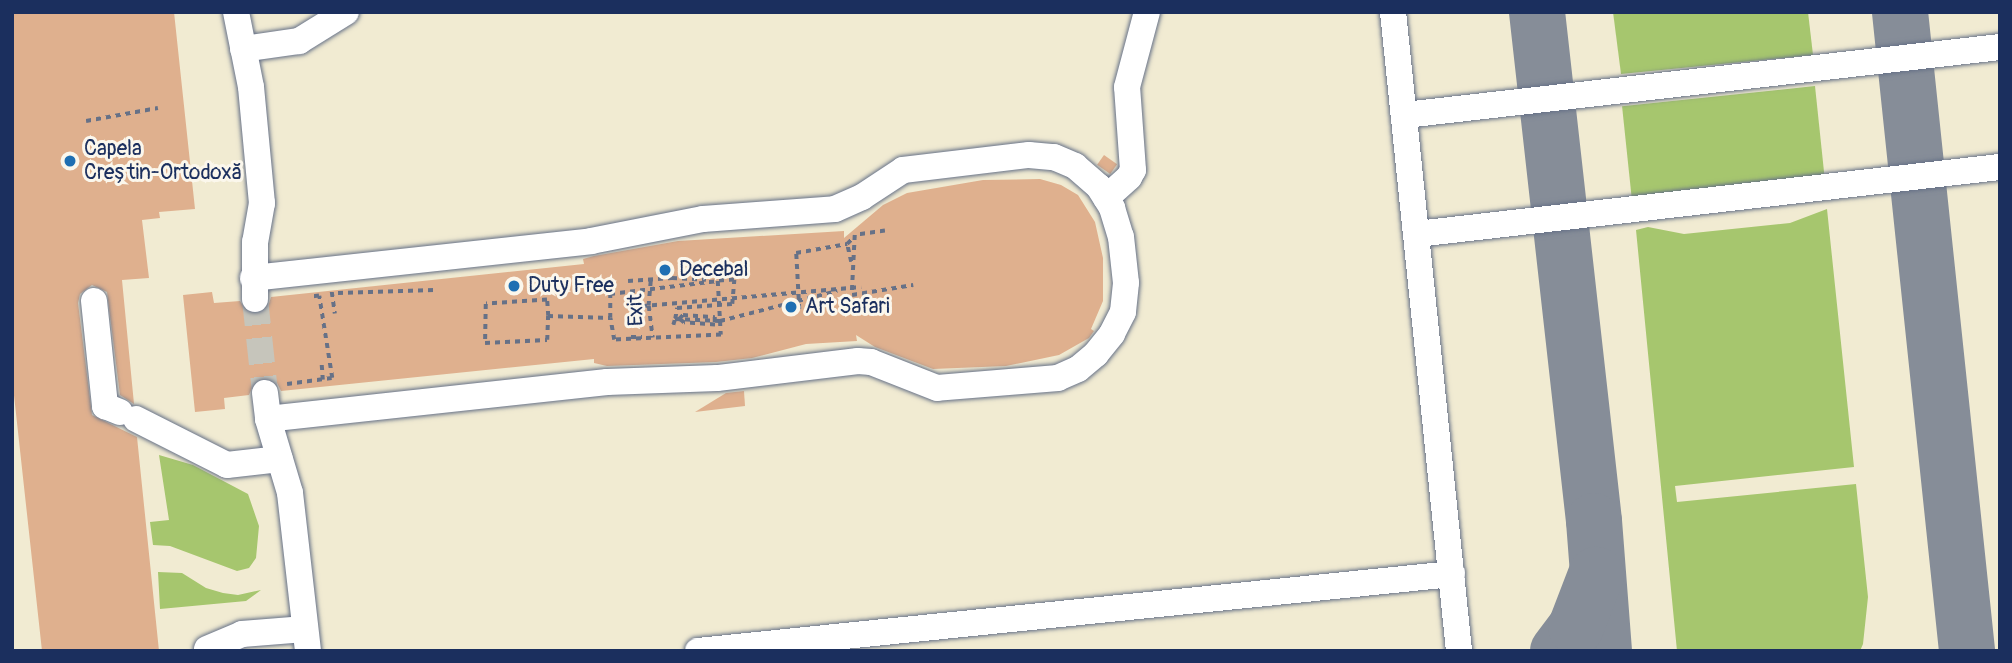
<!DOCTYPE html>
<html>
<head>
<meta charset="utf-8">
<style>
  body { margin:0 }
  #map { position:relative; width:2012px; height:663px; overflow:hidden; background:#f1ebd2; font-family:Pangolin,sans-serif }
  div>[style] { position:absolute }
  [style*='--x'] { left:calc(var(--x)*1px); top:calc(var(--y)*1px); width:calc(var(--w)*1px); rotate:calc(var(--a)*1deg) }
  .green>* { inset:0; background:#a6c66e; transform-origin:0 0 }
  .taxiway>* { height:56px; margin:-28px; padding:0 28px; transform-origin:28px; border-radius:28px; background:#868d98 }
  .building>* { inset:0; background:#dfb08e; transform-origin:0 0 }
  .minor-tunnel>* { height:26px; margin-top:-13px; transform-origin:0; background:repeating-linear-gradient(90deg,#c6c5bb 0 26px,transparent 0 39px) }
  .path>* { height:3.5px; margin-top:-1.75px; transform-origin:0; background:repeating-linear-gradient(90deg,#667187 0 5px,transparent 0 10px) }
  .roads { filter:drop-shadow(0 0 2px #667187) drop-shadow(0 0 2px #667187) }
  .minor>* { height:26px; margin:-13px; padding:0 13px; transform-origin:13px; border-radius:13px; background:#fff }
  .dots>* { width:19px; height:19px; translate:-50% -50%; box-sizing:border-box; border:4px solid #fbf7ec; border-radius:50% }
  span { translate:-50% -50%; white-space:nowrap; text-align:center; line-height:1.15; -webkit-text-stroke:6px #fbf7ec; paint-order:stroke }
  .poi-label { font-size:21px; color:#1b2f5e }
  .left { translate:0 -50%; text-align:left }
  .street-label { font-size:21px; color:#1b2f5e }
  .frame { position:absolute; inset:0; border:14px solid #1b2f5e; pointer-events:none }
</style>
</head>
<body>
<div id="map">
  <div class="green">
    <i style="clip-path:polygon(1613px 12px,1808px 12px,1813px 55px,1621px 74px)"></i>
    <i style="left:1815px;top:86px;width:92px;height:194px;rotate:84deg"></i>
    <i style="clip-path:polygon(1827px 209px,1854px 467px,1675px 486px,1677px 502px,1856px 484px,1868px 597px,1863px 644px,1860px 651px,1677px 651px,1636px 230px,1648px 227px,1684px 234px,1790px 223px)"></i>
    <i style="clip-path:polygon(159px 455px,193px 465px,248px 494px,259px 526px,256px 558px,249px 568px,237px 571px,170px 546px,153px 545px,150px 522px,169px 520px)"></i>
    <i style="clip-path:polygon(158px 572px,182px 573px,206px 588px,223px 593px,238px 595px,261px 590px,246px 601px,160px 609px)"></i>
  </div>
  <div class="taxiway">
    <i style="--x:1537;--y:12;--w:512;--a:83.61"></i>
    <i style="--x:1594;--y:521;--w:130;--a:85.6"></i>
    <i style="--x:1900;--y:12;--w:643;--a:84.01"></i>
    <i style="--x:1558;--y:651;--w:30;--a:-53"></i>
    <i style="--x:1576;--y:627;--w:56;--a:-69"></i>
  </div>
  <div class="building">
    <i style="clip-path:polygon(12px 12px,174px 12px,195px 209px,159px 212px,160px 218px,142px 220px,149px 278px,122px 280px,134px 404px,120px 395px,107px 292px,92px 285px,80px 294px,78px 303px,92px 415px,137px 437px,159px 651px,42px 651px,12px 377px)"></i>
    <i style="left:1104px;top:155px;width:16px;height:12px;rotate:35deg"></i>
    <i style="clip-path:polygon(1040px 179px,1061px 185px,1078px 195px,1095px 222px,1103px 258px,1103px 301px,1091px 329px,1094px 331px,1089px 338px,1059px 355px,1006px 366px,933px 369px,875px 347px,856px 335px,857px 341px,806px 344px,752px 358px,716px 362px,607px 366px,594px 363px,594px 359px,281px 391px,277px 383px,264px 377px,255px 381px,249px 395px,224px 398px,225px 409px,195px 412px,183px 295px,212px 292px,214px 303px,240px 301px,247px 312px,256px 315px,268px 307px,271px 297px,584px 264px,583px 259px,594px 256px,678px 241px,844px 231px,844px 238px,883px 205px,907px 193px,983px 180px)"></i>
    <i style="clip-path:polygon(744px 391px,745px 406px,695px 412px,726px 393px)"></i>
  </div>
  <div class="minor-tunnel">
    <i style="--x:255;--y:299;--w:95;--a:83.9"></i>
  </div>
  <div class="path">
    <i style="--x:86;--y:121;--w:73;--a:-10.2"></i>
    <i style="--x:885;--y:231;--w:30;--a:172"></i>
    <i style="--x:855;--y:235;--w:60;--a:92.9"></i>
    <i style="--x:852;--y:295;--w:62;--a:-9.3"></i>
    <i style="--x:851;--y:262;--w:18;--a:-103"></i>
    <i style="--x:847;--y:244;--w:11;--a:-45"></i>
    <i style="--x:666;--y:267;--w:12;--a:90"></i>
    <i style="--x:672;--y:278;--w:34;--a:3"></i>
    <i style="--x:628;--y:281;--w:44;--a:-3.9"></i>
    <i style="--x:651;--y:281;--w:25;--a:95"></i>
    <i style="--x:649;--y:306;--w:32;--a:83"></i>
    <i style="--x:332;--y:292;--w:22;--a:82"></i>
    <i style="--x:338;--y:293;--w:96;--a:-1.8"></i>
    <i style="--x:632;--y:307;--w:230;--a:-5"></i>
    <i style="--x:799;--y:309;--w:56;--a:-93.1"></i>
    <i style="--x:796;--y:253;--w:52;--a:-10"></i>
    <i style="--x:683;--y:315;--w:32;--a:4"></i>
    <i style="--x:715;--y:317;--w:8;--a:90"></i>
    <i style="--x:715;--y:325;--w:31;--a:-176"></i>
    <i style="--x:684;--y:323;--w:6;--a:-141"></i>
    <i style="--x:679;--y:319;--w:6;--a:-45"></i>
    <i style="--x:548;--y:316;--w:16;--a:-94"></i>
    <i style="--x:547;--y:300;--w:61;--a:176.2"></i>
    <i style="--x:486;--y:304;--w:39;--a:91"></i>
    <i style="--x:485;--y:343;--w:62;--a:-2.8"></i>
    <i style="--x:547;--y:340;--w:24;--a:-88"></i>
    <i style="--x:548;--y:316;--w:62;--a:1.8"></i>
    <i style="--x:610;--y:318;--w:24;--a:-90"></i>
    <i style="--x:610;--y:294;--w:109;--a:-6.9"></i>
    <i style="--x:718;--y:281;--w:54;--a:86.8"></i>
    <i style="--x:721;--y:335;--w:107;--a:177.3"></i>
    <i style="--x:614;--y:340;--w:22;--a:-100"></i>
    <i style="--x:675;--y:319;--w:11;--a:-80"></i>
    <i style="--x:677;--y:308;--w:55;--a:-4.2"></i>
    <i style="--x:732;--y:304;--w:24;--a:-85"></i>
    <i style="--x:734;--y:280;--w:16;--a:176"></i>
    <i style="--x:673;--y:325;--w:6;--a:-72"></i>
    <i style="--x:675;--y:319;--w:45;--a:2.5"></i>
    <i style="--x:720;--y:321;--w:121;--a:-14.4"></i>
    <i style="--x:631;--y:337;--w:11;--a:0"></i>
    <i style="--x:322;--y:365;--w:15;--a:86"></i>
    <i style="--x:287;--y:384;--w:45;--a:-7.6"></i>
    <i style="--x:332;--y:378;--w:83;--a:-99"></i>
    <i style="--x:319;--y:296;--w:8;--a:173"></i>
  </div>
  <div class="roads">
    <div class="minor">
      <i style="--x:236;--y:12;--w:76;--a:78.7"></i>
      <i style="--x:251;--y:87;--w:117;--a:84.6"></i>
      <i style="--x:262;--y:203;--w:40;--a:100"></i>
      <i style="--x:255;--y:242;--w:57;--a:90"></i>
      <i style="--x:1393;--y:12;--w:642;--a:84.1"></i>
      <i style="--x:243;--y:49;--w:57;--a:-8.1"></i>
      <i style="--x:299;--y:41;--w:55;--a:-31.7"></i>
      <i style="--x:1405;--y:115;--w:599;--a:-6.52"></i>
      <i style="--x:1106;--y:198;--w:31;--a:-42"></i>
      <i style="--x:1129;--y:177;--w:8;--a:-60"></i>
      <i style="--x:1133;--y:170;--w:83;--a:-94.1"></i>
      <i style="--x:1127;--y:87;--w:78;--a:-75.1"></i>
      <i style="--x:1417;--y:234;--w:587;--a:-6.56"></i>
      <i style="--x:253;--y:278;--w:340;--a:-6.2"></i>
      <i style="--x:591;--y:241;--w:114;--a:-11.1"></i>
      <i style="--x:703;--y:219;--w:132;--a:-4.3"></i>
      <i style="--x:835;--y:209;--w:30;--a:-24"></i>
      <i style="--x:862;--y:197;--w:49;--a:-33.4"></i>
      <i style="--x:903;--y:170;--w:127;--a:-6.8"></i>
      <i style="--x:1029;--y:155;--w:25;--a:5"></i>
      <i style="--x:1054;--y:157;--w:23;--a:23"></i>
      <i style="--x:1075;--y:166;--w:32;--a:41"></i>
      <i style="--x:1099;--y:187;--w:25;--a:58"></i>
      <i style="--x:1112;--y:208;--w:30;--a:73"></i>
      <i style="--x:1121;--y:237;--w:46;--a:83.8"></i>
      <i style="--x:1126;--y:283;--w:29;--a:96"></i>
      <i style="--x:1123;--y:312;--w:25;--a:117"></i>
      <i style="--x:1112;--y:334;--w:26;--a:129"></i>
      <i style="--x:1096;--y:354;--w:23;--a:140"></i>
      <i style="--x:1078;--y:369;--w:22;--a:156"></i>
      <i style="--x:1058;--y:378;--w:121;--a:175.3"></i>
      <i style="--x:937;--y:388;--w:71;--a:-158.5"></i>
      <i style="--x:871;--y:362;--w:13;--a:-176"></i>
      <i style="--x:858;--y:361;--w:142;--a:173.1"></i>
      <i style="--x:717;--y:378;--w:110;--a:177.9"></i>
      <i style="--x:607;--y:382;--w:341;--a:173.8"></i>
      <i style="--x:94;--y:301;--w:106;--a:84"></i>
      <i style="--x:105;--y:406;--w:16;--a:22"></i>
      <i style="--x:265;--y:393;--w:26;--a:83"></i>
      <i style="--x:268;--y:419;--w:77;--a:73.4"></i>
      <i style="--x:290;--y:493;--w:159;--a:83.5"></i>
      <i style="--x:136;--y:419;--w:102;--a:26.8"></i>
      <i style="--x:227;--y:465;--w:53;--a:-6.5"></i>
      <i style="--x:207;--y:649;--w:38;--a:-23"></i>
      <i style="--x:242;--y:634;--w:63;--a:-4.5"></i>
      <i style="--x:698;--y:651;--w:758;--a:-5.83"></i>
    </div>
  </div>
  <div class="dots">
    <i style="left:70px;top:161px;background:#1f6fb2"></i>
    <i style="left:665px;top:270px;background:#1f6fb2"></i>
    <i style="left:514px;top:286px;background:#1f6fb2"></i>
    <i style="left:791px;top:307px;background:#1f6fb2"></i>
  </div>
  <div class="poi-label">
    <span class="left" style="left:84px;top:161px">Capela<br>Creștin-Ortodoxă</span>
    <span class="left" style="left:679px;top:270px">Decebal</span>
    <span class="left" style="left:528px;top:286px">Duty Free</span>
    <span class="left" style="left:805px;top:307px">Art Safari</span>
  </div>
  <div class="street-label">
    <span style="left:636px;top:310px;rotate:-92deg">Exit</span>
  </div>
  <div class="frame"></div>
</div>
</body>
</html>
